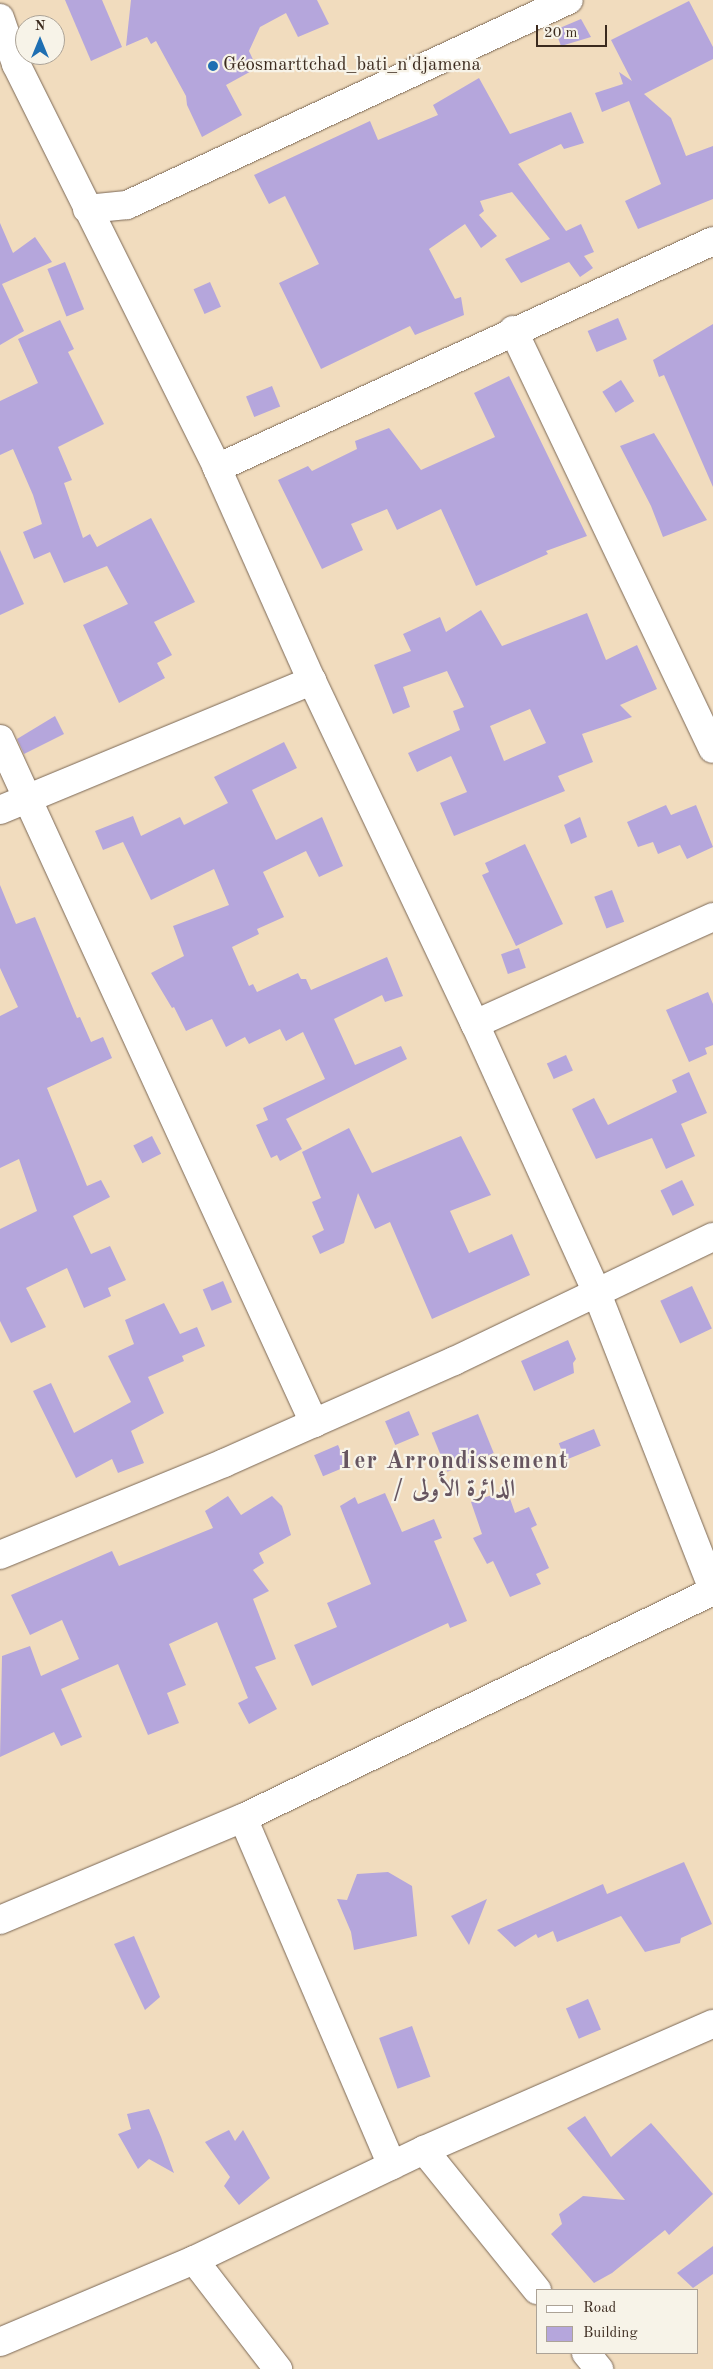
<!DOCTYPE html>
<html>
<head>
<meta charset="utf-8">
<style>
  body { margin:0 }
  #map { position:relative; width:713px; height:2369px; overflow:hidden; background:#f1dcbe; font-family:"Old Standard TT",Amiri,serif }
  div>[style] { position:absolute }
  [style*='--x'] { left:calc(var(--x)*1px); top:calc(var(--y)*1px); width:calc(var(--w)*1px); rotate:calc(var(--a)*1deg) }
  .building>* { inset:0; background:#b5a6dc; transform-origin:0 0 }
  .roads { filter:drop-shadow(0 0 1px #7b6856) drop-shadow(0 0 1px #7b6856) }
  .minor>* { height:28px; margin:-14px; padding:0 14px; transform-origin:14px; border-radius:14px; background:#fff }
  .dots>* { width:14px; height:14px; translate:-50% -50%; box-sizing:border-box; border:2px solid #f7f3e8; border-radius:50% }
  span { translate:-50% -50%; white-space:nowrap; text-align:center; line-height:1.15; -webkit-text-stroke:4.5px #f7f3e8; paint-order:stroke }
  .poi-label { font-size:19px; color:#3b2a1e }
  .left { translate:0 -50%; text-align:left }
  .district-label { font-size:24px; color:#665560; font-weight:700; letter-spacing:1px }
  .legend { position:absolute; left:536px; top:2289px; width:162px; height:65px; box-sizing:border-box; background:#f7f3e8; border:1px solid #aca397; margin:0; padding:6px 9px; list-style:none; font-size:15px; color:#3b2a1e }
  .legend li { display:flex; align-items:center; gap:10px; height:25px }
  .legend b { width:25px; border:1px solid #aca397 }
  .north { position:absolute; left:15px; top:15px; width:50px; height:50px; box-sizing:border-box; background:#f7f3e8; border:1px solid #aca397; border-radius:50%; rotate:0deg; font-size:14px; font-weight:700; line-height:20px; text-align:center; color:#3b2a1e }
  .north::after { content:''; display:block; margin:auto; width:18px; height:22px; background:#1f6fb2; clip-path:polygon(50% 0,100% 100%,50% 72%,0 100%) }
  .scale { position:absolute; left:536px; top:25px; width:71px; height:22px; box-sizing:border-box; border:2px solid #3b2a1e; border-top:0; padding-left:6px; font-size:15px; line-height:18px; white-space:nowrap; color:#3b2a1e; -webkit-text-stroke:4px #f7f3e8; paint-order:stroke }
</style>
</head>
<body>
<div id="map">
  <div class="building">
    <i style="clip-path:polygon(65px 0,102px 0,122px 47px,91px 61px)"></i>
    <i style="clip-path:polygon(131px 0,317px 0,329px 24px,298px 37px,286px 13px,260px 27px,249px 51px,257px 68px,226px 85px,242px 115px,202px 137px,187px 105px,186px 96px,156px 41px,151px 44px,147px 37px,126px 46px)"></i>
    <i style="clip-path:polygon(689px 1px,713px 47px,713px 59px,644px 94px,671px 118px,686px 156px,713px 146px,713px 199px,638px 229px,625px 201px,661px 184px,629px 101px,602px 112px,595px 93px,623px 84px,619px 72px,632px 81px,611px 40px)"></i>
    <i style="clip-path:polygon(581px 19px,591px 37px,561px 46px,555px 30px)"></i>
    <i style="clip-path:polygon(479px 78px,510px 134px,571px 112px,584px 143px,564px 149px,561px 144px,518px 164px,566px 231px,581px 224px,594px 252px,584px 256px,593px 268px,580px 277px,569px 262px,521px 283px,505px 259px,550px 239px,512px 192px,480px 201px,484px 211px,479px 215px,497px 236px,481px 248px,465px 224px,429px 249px,455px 299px,461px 297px,464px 315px,415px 335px,410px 326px,321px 369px,279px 283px,319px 264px,285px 196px,269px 204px,254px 175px,370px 121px,378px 140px,438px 115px,433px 105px)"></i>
    <i style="clip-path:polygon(0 223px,13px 253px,35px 237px,52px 262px,2px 284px,24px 331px,0 345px)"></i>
    <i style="left:65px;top:262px;width:51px;height:19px;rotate:68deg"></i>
    <i style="left:210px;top:282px;width:27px;height:18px;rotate:66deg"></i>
    <i style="left:618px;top:318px;width:23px;height:33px;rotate:67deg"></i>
    <i style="clip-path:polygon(60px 320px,74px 349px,68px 352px,104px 424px,58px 447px,72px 480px,64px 483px,83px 538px,90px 534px,97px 547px,151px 518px,195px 602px,154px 622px,172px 655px,157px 663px,165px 678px,119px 703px,83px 625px,128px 604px,107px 566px,64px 583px,50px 552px,34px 559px,23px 532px,42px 524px,33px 495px,13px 449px,0 455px,0 401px,38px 383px,18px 339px)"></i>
    <i style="clip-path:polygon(713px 324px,713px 487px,664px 375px,659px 377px,653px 360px)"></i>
    <i style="clip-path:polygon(509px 376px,587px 536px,546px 551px,548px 554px,476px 586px,441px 509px,397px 530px,387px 509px,351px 524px,363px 550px,322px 569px,278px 480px,308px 466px,312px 471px,357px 449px,355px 441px,389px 428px,421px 470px,495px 437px,474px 393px)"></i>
    <i style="left:621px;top:380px;width:25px;height:22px;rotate:58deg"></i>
    <i style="left:272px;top:386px;width:22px;height:28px;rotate:68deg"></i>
    <i style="clip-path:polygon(654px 433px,707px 520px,663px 537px,651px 506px,620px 446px)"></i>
    <i style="clip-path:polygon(0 550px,24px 604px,0 615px)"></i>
    <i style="clip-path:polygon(evenodd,481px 610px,502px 646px,587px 613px,606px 660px,637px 645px,657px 689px,620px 705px,632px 717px,582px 734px,593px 762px,558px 776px,565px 791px,454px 836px,440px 803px,467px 792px,451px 756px,417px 772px,408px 753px,460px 730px,453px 711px,464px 707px,447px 671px,403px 687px,410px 707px,393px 714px,374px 665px,411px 651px,403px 634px,440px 617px,446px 632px,481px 610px,530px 709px,546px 743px,504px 761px,490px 726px,530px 709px)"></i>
    <i style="clip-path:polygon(55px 716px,64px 734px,24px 754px,17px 739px)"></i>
    <i style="clip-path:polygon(284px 742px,297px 768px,252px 790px,276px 840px,322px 817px,343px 866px,319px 877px,306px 851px,263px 872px,284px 917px,257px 929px,259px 934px,232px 947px,249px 986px,253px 984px,257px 992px,298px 973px,301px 979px,306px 979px,311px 990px,387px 957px,403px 996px,385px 1002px,382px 995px,334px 1019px,355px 1065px,401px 1046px,407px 1059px,286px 1119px,302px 1149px,280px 1161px,277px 1155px,271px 1158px,256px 1125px,268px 1120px,263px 1108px,325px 1079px,303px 1032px,286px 1041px,280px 1029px,249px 1044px,245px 1037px,226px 1047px,212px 1019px,186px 1031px,174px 1007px,172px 1008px,151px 973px,184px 956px,173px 926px,229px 905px,214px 869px,151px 900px,123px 842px,103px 850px,95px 831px,133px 816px,141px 836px,180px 817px,184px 825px,228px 803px,214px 777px)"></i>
    <i style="clip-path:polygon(666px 805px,671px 815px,696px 805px,713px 847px,687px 859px,680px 845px,658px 854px,653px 842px,638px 847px,627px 822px)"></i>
    <i style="clip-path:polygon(580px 817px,587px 837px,571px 844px,564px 825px)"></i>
    <i style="clip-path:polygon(525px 844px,563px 924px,516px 946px,482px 875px,489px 872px,485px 863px)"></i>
    <i style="clip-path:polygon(0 885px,16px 924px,35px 917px,77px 1018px,80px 1017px,91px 1042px,103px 1037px,112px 1058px,47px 1088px,87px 1186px,101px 1180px,110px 1197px,73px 1216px,91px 1254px,110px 1246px,126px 1280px,108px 1288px,111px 1296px,84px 1308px,67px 1268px,26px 1288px,46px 1327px,11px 1343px,0 1321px,0 1229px,37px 1211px,19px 1159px,0 1168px,0 1016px,18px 1007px,0 968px)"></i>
    <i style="left:612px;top:890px;width:34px;height:19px;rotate:69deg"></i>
    <i style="left:519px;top:948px;width:21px;height:19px;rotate:71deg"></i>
    <i style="clip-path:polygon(708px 992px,713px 1004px,713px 1045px,705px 1048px,707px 1054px,689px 1062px,666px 1010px)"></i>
    <i style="left:566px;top:1055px;width:17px;height:21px;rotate:66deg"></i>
    <i style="clip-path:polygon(689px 1072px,707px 1113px,681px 1124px,695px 1156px,666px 1169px,652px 1138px,596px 1159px,572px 1109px,594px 1098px,608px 1125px,677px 1092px,672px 1080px)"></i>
    <i style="clip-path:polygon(349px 1128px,372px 1173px,461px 1136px,491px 1195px,450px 1211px,469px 1253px,512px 1234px,530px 1275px,432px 1319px,390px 1222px,375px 1229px,358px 1193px,344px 1243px,320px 1254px,312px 1236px,324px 1230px,312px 1202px,321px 1198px,302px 1152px)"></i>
    <i style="left:152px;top:1136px;width:20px;height:21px;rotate:63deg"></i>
    <i style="left:682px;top:1180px;width:28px;height:24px;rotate:64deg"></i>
    <i style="left:223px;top:1281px;width:23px;height:22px;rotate:67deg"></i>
    <i style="left:692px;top:1286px;width:47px;height:35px;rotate:65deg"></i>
    <i style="clip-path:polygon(164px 1303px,180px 1334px,197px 1327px,205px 1346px,182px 1356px,184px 1361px,148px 1377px,164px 1413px,131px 1431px,144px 1463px,118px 1473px,112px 1459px,76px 1478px,33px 1391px,51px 1383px,74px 1433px,131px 1402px,108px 1356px,134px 1344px,125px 1320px)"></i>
    <i style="clip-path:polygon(568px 1340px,576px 1359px,573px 1363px,574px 1373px,534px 1391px,521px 1361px)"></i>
    <i style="left:409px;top:1411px;width:26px;height:26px;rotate:67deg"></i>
    <i style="left:478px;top:1414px;width:42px;height:50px;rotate:68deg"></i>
    <i style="left:594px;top:1429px;width:18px;height:38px;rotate:68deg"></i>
    <i style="left:338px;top:1445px;width:23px;height:26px;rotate:67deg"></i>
    <i style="clip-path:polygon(507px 1490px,515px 1513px,529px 1507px,537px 1525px,531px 1528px,549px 1568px,536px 1574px,541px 1584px,510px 1597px,493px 1561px,487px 1564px,473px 1538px,482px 1534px,471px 1502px)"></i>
    <i style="clip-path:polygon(385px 1493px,402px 1532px,434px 1519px,442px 1538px,434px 1541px,467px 1621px,450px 1628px,448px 1623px,312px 1686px,294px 1645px,337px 1627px,327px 1603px,371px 1584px,340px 1506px,355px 1497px,358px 1504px)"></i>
    <i style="clip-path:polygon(228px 1496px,241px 1515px,272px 1496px,282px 1506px,291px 1535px,259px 1553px,264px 1563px,253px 1570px,269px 1591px,253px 1599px,276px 1659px,255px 1667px,277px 1709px,249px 1724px,238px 1703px,248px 1698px,217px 1622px,169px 1644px,186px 1685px,167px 1693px,179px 1723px,148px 1735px,118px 1664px,61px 1689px,82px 1737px,61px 1746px,54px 1732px,0 1757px,2px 1656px,30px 1646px,41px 1676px,79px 1659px,62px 1620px,30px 1635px,11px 1595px,112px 1551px,119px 1566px,213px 1528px,205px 1511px)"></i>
    <i style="clip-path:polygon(684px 1862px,712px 1924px,681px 1938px,680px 1943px,645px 1952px,621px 1916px,557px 1942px,553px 1931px,538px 1938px,536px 1934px,515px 1947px,497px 1930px,603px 1884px,607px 1894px)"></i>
    <i style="clip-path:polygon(388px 1872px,412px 1886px,417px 1936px,354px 1950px,351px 1932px,337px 1899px,347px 1900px,357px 1874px)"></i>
    <i style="clip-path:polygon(487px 1899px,469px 1945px,451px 1916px)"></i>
    <i style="clip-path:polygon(134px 1936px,160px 1997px,145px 2010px,114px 1944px)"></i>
    <i style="left:588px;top:1999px;width:33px;height:24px;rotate:67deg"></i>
    <i style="left:412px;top:2026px;width:54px;height:35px;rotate:70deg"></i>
    <i style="clip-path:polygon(149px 2109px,161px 2137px,174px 2173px,149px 2159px,138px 2169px,118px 2134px,131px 2129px,127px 2114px)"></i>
    <i style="clip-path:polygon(585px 2116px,611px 2157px,651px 2123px,713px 2194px,669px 2235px,665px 2230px,612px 2273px,594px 2283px,551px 2234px,562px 2224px,559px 2214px,583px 2196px,625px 2200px,567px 2128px)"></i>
    <i style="clip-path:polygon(229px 2130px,235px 2141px,243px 2130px,270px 2178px,239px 2205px,224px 2186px,230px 2177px,205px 2142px)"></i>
    <i style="clip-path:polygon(713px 2246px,713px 2274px,693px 2288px,677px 2273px)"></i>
  </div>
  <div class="roads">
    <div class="minor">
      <i style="--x:0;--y:18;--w:49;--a:70.8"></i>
      <i style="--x:16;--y:64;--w:451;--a:63.5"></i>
      <i style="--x:217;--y:468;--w:233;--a:66"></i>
      <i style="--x:312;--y:681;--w:380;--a:64.6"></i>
      <i style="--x:475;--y:1024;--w:293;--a:65.6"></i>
      <i style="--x:596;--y:1291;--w:321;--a:68.6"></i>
      <i style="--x:87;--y:209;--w:40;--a:-5.7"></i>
      <i style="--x:127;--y:205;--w:487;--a:-24.9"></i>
      <i style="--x:513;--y:330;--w:464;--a:64.5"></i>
      <i style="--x:217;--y:468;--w:545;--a:-24.59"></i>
      <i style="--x:0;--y:739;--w:753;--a:65.34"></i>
      <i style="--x:314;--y:1423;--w:153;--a:-23.9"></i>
      <i style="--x:454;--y:1361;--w:287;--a:-25.6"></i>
      <i style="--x:0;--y:810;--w:338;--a:-22.5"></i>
      <i style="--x:475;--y:1024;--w:261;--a:-24.2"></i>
      <i style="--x:0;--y:1555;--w:242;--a:-22.3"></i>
      <i style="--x:224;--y:1463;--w:98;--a:-24"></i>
      <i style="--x:243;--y:1818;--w:378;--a:66.8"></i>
      <i style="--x:0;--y:1920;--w:264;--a:-22.8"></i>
      <i style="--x:243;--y:1818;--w:522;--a:-25.78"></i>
      <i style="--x:424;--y:2150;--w:180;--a:51.1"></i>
      <i style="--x:194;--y:2260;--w:138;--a:52.4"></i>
      <i style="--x:0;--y:2342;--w:211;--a:-22.9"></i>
      <i style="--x:194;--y:2260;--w:255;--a:-25.6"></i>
      <i style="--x:424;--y:2150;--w:315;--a:-23.6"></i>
      <i style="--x:586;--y:2353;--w:21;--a:51"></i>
    </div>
  </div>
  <div class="dots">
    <i style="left:213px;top:66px;background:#1f6fb2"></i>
  </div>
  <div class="poi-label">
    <span class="left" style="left:223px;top:66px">Géosmarttchad_bati_n'djamena</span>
  </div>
  <div class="district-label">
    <span style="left:454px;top:1477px">1er Arrondissement<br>/ الدائرة الأولى</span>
  </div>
  <ul class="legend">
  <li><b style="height:6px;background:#fff"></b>Road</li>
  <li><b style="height:14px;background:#b5a6dc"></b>Building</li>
  </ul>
  <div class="north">N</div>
  <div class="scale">20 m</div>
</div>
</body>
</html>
